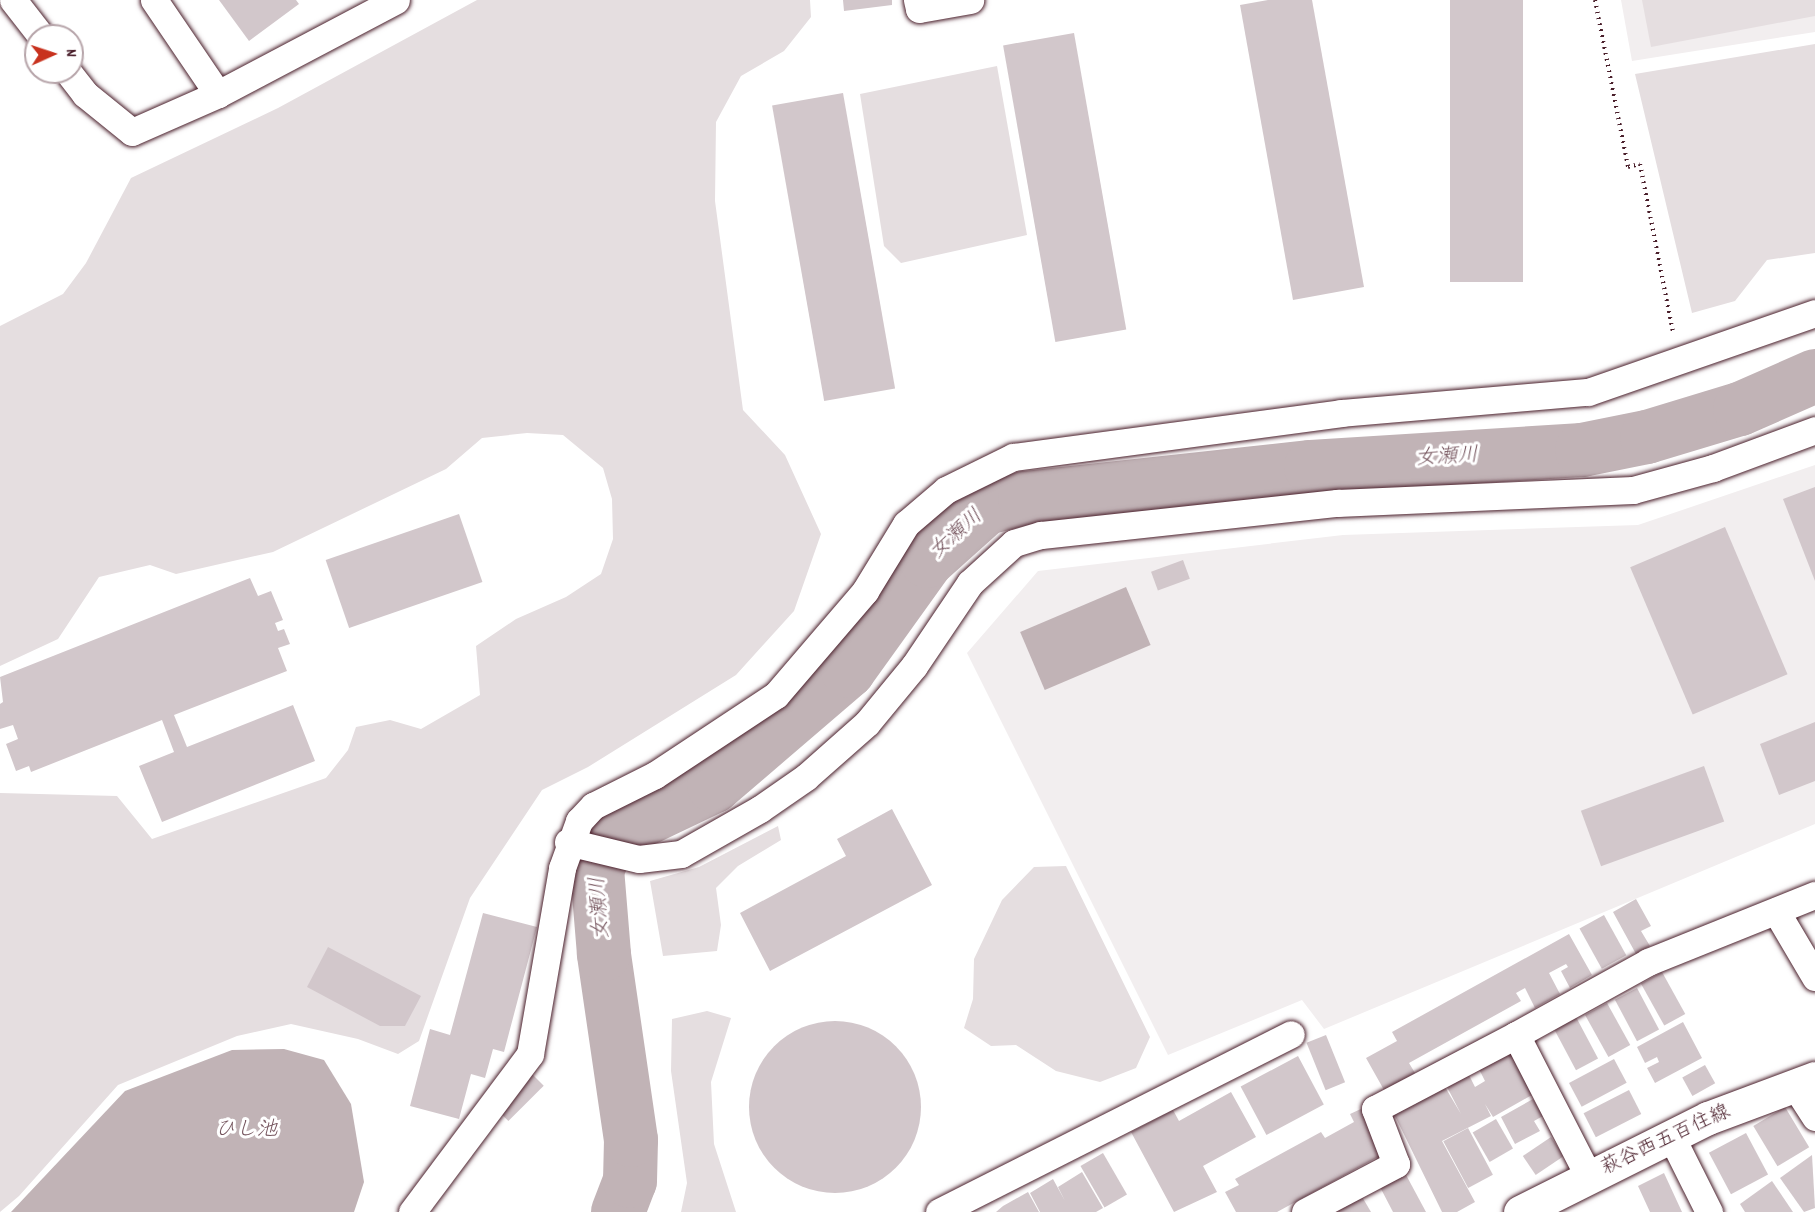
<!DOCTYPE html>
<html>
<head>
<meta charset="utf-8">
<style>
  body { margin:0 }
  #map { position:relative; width:1815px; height:1212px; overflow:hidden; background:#fff; font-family:Dekko,"Klee One",sans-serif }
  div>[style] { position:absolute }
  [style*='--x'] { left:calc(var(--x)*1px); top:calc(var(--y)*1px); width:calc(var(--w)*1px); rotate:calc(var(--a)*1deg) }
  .built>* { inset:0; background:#f2eeef }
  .green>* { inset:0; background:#e5dee0 }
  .water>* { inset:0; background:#c1b3b6; transform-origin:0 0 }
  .river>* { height:54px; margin:-27px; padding:0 27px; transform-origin:27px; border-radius:27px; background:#c1b3b6 }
  .building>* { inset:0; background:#d2c7cb; transform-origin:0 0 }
  .round { border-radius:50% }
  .path>* { height:4px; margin-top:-2px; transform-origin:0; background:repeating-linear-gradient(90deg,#4a1f2b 0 1.5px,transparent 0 6px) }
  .roads { filter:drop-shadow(0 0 2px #4a1f2b) drop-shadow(0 0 2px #4a1f2b) }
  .street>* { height:27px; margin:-13.5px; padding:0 13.5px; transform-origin:13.5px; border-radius:13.5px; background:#fff }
  .secondary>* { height:33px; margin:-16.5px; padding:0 16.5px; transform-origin:16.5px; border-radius:16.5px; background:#fff }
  span { translate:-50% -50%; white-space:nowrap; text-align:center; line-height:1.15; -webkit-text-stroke:6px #fff; paint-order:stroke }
  .street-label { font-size:20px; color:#4a1f2b }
  .water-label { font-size:21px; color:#74535c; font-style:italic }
  .north { position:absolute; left:24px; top:24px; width:60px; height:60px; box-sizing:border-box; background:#fff; border:2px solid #b7a5aa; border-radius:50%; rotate:87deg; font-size:16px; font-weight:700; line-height:24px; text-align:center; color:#4a1f2b }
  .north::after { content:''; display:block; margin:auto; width:21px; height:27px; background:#c8321e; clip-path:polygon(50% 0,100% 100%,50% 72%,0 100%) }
</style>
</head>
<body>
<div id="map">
  <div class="built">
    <i style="clip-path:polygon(1621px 0,1815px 0,1815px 32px,1632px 61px)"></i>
    <i style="clip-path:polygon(1815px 465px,1815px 824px,1324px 1029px,1302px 1000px,1168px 1055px,967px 653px,1038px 571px,1343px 535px,1638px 525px)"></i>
  </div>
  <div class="green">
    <i style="clip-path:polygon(477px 0,810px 0,811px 17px,784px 51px,741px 76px,716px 122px,715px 201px,743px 410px,785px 455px,821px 534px,794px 611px,736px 675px,588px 767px,542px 790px,470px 898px,419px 1041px,398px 1054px,358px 1039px,291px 1024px,237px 1036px,118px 1085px,19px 1196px,0 1212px,0 793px,117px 796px,152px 839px,326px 778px,348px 750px,356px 727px,390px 720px,421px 729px,480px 695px,476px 646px,516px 619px,566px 597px,601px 574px,613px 539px,612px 499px,603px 468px,563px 435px,527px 433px,482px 438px,446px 469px,273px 552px,176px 574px,150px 565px,99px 577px,58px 639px,0 666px,0 326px,63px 294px,86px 263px,131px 178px,278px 108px)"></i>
    <i style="clip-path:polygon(1642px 0,1815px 0,1815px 16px,1651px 47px)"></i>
    <i style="clip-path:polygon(1815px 44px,1815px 253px,1767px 260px,1735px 301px,1692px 313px,1635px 74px)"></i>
    <i style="clip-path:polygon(997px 66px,1027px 235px,901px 263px,884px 246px,860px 94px)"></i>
    <i style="clip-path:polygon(778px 826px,781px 840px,738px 866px,716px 888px,721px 925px,717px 951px,663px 956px,650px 881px,699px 867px)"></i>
    <i style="clip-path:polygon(1066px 866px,1150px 1037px,1136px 1068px,1100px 1082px,1056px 1071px,1016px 1045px,991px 1046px,964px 1028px,973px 999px,974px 959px,1002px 900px,1034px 867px)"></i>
    <i style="clip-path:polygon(707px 1011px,731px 1018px,711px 1082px,714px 1144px,736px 1212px,681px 1212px,687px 1183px,671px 1071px,672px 1019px)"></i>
  </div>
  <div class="water">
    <i style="left:1126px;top:587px;width:63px;height:115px;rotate:67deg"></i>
    <i style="clip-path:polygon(284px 1049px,324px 1060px,351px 1104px,364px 1182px,354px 1212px,11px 1212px,125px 1091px,232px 1050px)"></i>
  </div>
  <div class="river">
    <i style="--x:618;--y:1212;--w:33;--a:-69"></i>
    <i style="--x:630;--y:1181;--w:41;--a:-88.6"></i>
    <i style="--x:631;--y:1140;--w:188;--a:-98.3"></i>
    <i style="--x:604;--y:954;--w:85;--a:-94.7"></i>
    <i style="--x:597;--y:869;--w:39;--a:-64"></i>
    <i style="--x:614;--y:834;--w:111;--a:-25.6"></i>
    <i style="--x:714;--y:786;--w:177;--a:-40.6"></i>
    <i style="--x:848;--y:671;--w:135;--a:-54.3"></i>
    <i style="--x:927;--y:561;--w:79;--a:-41.9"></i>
    <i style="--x:986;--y:508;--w:40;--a:-14.4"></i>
    <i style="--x:1025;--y:498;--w:288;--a:-6.2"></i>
    <i style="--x:1311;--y:467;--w:272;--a:-3.6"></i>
    <i style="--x:1582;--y:450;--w:66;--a:-11.3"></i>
    <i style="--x:1647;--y:437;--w:97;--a:-16.8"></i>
    <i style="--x:1740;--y:409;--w:82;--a:-23.7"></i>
  </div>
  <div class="building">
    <i style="clip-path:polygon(219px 0,296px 0,299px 4px,249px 41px)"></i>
    <i style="clip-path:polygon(843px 0,892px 0,892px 5px,844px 11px)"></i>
    <i style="clip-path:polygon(1268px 0,1312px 0,1364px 287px,1293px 300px,1240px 5px)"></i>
    <i style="left:1450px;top:0;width:73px;height:282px"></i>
    <i style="left:1074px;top:33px;width:301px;height:72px;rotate:80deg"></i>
    <i style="left:843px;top:93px;width:300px;height:72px;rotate:80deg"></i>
    <i style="clip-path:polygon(1815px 487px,1815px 581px,1783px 499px)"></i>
    <i style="left:459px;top:514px;width:72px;height:141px;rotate:71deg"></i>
    <i style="left:1725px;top:527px;width:160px;height:103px;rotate:67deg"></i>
    <i style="left:1183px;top:560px;width:20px;height:34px;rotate:70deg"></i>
    <i style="clip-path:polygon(250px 578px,258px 596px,271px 591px,283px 620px,275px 623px,278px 631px,284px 629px,290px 644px,278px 648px,287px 671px,174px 715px,187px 747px,293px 705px,315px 761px,162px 822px,139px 766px,174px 752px,162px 720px,31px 772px,29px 766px,16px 771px,6px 744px,18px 739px,13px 725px,0 729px,0 704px,3px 702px,0 677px)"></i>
    <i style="clip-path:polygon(1815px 722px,1815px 781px,1779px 795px,1760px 744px)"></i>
    <i style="left:1704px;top:766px;width:59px;height:131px;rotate:70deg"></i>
    <i style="clip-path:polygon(892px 809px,932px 885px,770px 971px,740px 913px,846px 856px,837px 839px)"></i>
    <i style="clip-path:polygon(1636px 899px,1651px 926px,1641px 931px,1650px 946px,1636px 954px,1613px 912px)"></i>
    <i style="clip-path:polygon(483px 913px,537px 927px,504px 1052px,493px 1049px,485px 1078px,471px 1074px,459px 1119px,410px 1106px,430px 1029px,450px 1035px)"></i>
    <i style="left:1604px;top:915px;width:46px;height:28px;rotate:61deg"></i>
    <i style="clip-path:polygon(1569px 934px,1592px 975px,1570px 988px,1561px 971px,1568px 967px,1566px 964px,1549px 973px,1560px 994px,1535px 1008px,1525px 988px,1516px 993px,1521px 1001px,1409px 1063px,1415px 1073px,1384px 1090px,1366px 1058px,1397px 1041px,1392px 1032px)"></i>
    <i style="clip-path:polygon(328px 947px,421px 996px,405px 1026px,380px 1026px,307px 987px)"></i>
    <i style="left:1662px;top:972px;width:48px;height:24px;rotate:61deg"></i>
    <i style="left:1637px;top:988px;width:47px;height:25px;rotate:62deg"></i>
    <i style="left:1607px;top:1003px;width:48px;height:25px;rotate:61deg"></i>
    <i style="left:1576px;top:1017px;width:47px;height:25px;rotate:62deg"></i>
    <i class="round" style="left:749px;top:1021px;width:172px;height:172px"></i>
    <i style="clip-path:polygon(1683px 1022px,1702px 1058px,1655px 1083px,1647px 1068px,1659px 1062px,1657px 1057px,1645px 1063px,1637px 1047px)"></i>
    <i style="left:1326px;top:1035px;width:51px;height:21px;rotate:68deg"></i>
    <i style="clip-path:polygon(1515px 1046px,1539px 1091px,1493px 1117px,1485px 1104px,1491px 1116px,1442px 1141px,1475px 1202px,1457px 1212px,1442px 1212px,1394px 1114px,1445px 1087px,1461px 1114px,1447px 1087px,1469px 1075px,1475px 1087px,1485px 1081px,1478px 1067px)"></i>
    <i style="left:1298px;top:1056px;width:55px;height:65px;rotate:62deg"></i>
    <i style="left:1614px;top:1059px;width:27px;height:51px;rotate:62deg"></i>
    <i style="left:1705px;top:1065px;width:21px;height:26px;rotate:61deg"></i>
    <i style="left:531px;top:1073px;width:18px;height:50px;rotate:45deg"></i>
    <i style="left:1629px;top:1090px;width:27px;height:51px;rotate:63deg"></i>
    <i style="clip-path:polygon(1231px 1092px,1256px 1137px,1203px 1166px,1217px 1192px,1174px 1212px,1131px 1132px,1173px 1110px,1179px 1121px)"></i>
    <i style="clip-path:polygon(1533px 1099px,1543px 1116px,1534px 1121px,1540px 1131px,1515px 1144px,1501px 1117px)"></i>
    <i style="left:1785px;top:1107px;width:47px;height:37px;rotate:59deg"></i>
    <i style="clip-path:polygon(1363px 1108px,1387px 1152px,1277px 1212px,1236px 1212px,1225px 1192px,1239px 1185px,1235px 1179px,1321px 1132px,1325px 1138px,1354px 1122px,1350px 1114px)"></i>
    <i style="left:1496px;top:1119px;width:34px;height:27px;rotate:60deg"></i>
    <i style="left:1468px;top:1128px;width:53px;height:28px;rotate:62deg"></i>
    <i style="left:1746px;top:1133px;width:47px;height:42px;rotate:62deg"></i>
    <i style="left:1551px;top:1137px;width:23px;height:34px;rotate:56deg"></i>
    <i style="left:1103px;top:1153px;width:48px;height:26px;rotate:60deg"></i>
    <i style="clip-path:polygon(1812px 1155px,1815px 1208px,1804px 1212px,1780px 1178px)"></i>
    <i style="clip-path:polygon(1082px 1172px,1103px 1208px,1096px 1212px,1040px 1212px,1030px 1193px,1053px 1179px,1065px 1201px,1058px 1187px)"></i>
    <i style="clip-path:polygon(1405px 1173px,1426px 1212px,1393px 1212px,1380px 1187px)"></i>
    <i style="clip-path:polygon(1664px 1173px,1682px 1212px,1650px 1212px,1638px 1186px)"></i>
    <i style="clip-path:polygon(1772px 1181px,1793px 1212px,1745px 1212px,1740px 1204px)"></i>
    <i style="clip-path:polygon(1028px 1192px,1039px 1212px,996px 1212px,1003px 1206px)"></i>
    <i style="clip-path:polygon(1361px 1195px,1371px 1212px,1332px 1212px)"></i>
  </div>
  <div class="path">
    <i style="--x:1595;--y:0;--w:170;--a:78.8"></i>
    <i style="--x:1628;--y:167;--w:12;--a:-14"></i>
    <i style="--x:1640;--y:164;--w:171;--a:78.9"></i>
  </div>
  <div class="roads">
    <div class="street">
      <i style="--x:13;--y:0;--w:46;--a:52.1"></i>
      <i style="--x:154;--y:0;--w:114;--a:55.8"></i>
      <i style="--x:218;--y:94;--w:201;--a:-27.8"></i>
      <i style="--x:917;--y:0;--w:9;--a:77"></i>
      <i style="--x:919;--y:9;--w:52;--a:-10"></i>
      <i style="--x:68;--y:72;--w:28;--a:52"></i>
      <i style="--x:85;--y:94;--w:60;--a:39"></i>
      <i style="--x:132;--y:132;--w:94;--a:-23.8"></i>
      <i style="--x:568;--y:842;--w:73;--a:13.5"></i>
      <i style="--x:639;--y:859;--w:42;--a:-6.8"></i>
      <i style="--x:681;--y:854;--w:91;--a:-29.7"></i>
      <i style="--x:760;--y:809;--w:56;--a:-34.8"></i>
      <i style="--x:806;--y:777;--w:81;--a:-41.5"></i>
      <i style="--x:867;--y:723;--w:74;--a:-50.5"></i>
      <i style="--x:914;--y:666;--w:100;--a:-56"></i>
      <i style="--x:970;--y:583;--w:59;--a:-42.3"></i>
      <i style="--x:1014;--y:543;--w:28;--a:-17"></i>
      <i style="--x:1041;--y:535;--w:298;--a:-6.2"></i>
      <i style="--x:1337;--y:503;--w:296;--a:-2.5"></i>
      <i style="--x:1633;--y:490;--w:83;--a:-15.4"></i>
      <i style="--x:1713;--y:468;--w:109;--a:-20.4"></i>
      <i style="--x:1776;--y:911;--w:77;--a:59.4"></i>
      <i style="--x:1516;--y:1035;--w:151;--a:-28.9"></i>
      <i style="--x:1648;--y:962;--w:180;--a:-21.9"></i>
      <i style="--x:1795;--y:1086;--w:37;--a:57"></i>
      <i style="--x:1671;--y:1136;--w:85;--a:63.4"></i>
      <i style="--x:412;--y:1212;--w:197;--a:-53.2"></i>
      <i style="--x:530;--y:1054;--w:189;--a:-80.2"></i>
      <i style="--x:562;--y:868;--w:50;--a:-70.1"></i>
      <i style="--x:579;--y:821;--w:21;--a:-47"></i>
      <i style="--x:593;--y:806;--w:69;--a:-26.6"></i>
      <i style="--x:655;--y:775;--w:145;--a:-33.5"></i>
      <i style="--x:776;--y:695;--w:137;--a:-49.4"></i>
      <i style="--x:865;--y:591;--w:79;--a:-58.5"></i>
      <i style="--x:906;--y:524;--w:52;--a:-40.4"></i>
      <i style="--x:946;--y:490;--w:75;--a:-26.2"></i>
      <i style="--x:1013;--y:457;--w:331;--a:-7.6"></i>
      <i style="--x:1341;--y:413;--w:248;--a:-4.9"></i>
      <i style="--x:1588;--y:392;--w:240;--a:-19.2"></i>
      <i style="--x:939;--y:1212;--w:394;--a:-26.8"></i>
      <i style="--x:1305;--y:1212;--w:103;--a:-27.8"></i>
      <i style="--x:1396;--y:1164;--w:59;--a:-110.9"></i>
      <i style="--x:1375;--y:1109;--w:159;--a:-27.7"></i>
      <i style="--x:1516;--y:1035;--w:160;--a:62.8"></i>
    </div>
    <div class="secondary">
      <i style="--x:1520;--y:1212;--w:210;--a:-26.6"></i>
      <i style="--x:1708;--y:1118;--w:114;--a:-20.5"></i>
    </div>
  </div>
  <div class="street-label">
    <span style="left:1666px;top:1141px;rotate:-25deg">萩谷西五百住線</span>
  </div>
  <div class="water-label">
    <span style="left:1447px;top:458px;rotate:-3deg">女瀬川</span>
    <span style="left:957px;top:535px;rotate:-42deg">女瀬川</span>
    <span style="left:601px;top:908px;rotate:-94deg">女瀬川</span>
    <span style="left:246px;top:1131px">ひし池</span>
  </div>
  <div class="north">N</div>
</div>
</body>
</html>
